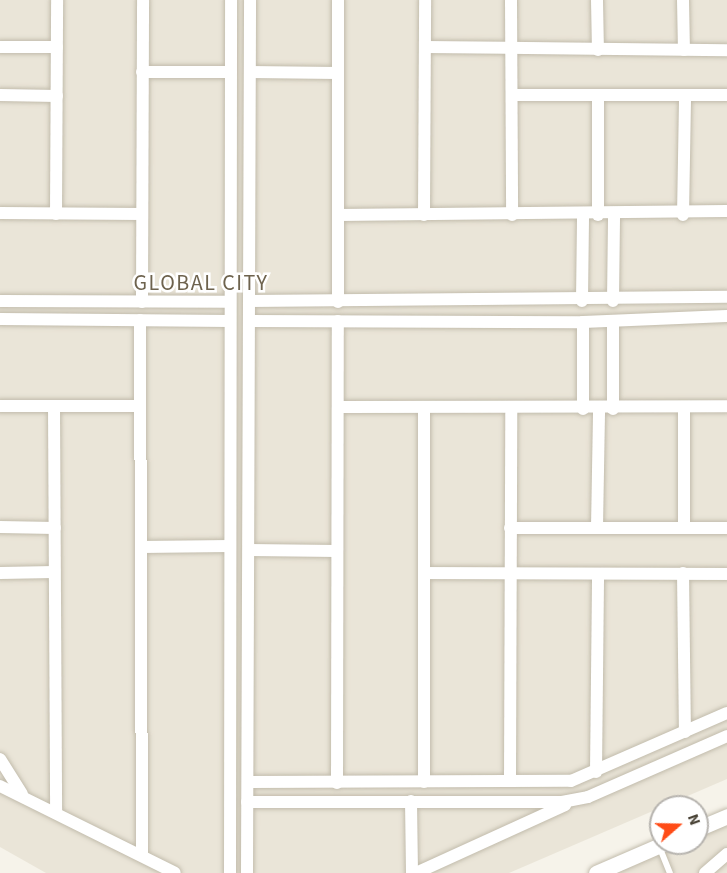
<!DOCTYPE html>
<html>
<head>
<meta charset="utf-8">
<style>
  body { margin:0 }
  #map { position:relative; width:727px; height:873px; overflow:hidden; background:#f6f3ea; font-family:"Source Sans 3",sans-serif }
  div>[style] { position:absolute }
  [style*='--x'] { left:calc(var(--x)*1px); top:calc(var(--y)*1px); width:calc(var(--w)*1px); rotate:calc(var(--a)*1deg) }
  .residential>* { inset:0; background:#eae5d8 }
  .roads { filter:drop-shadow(0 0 2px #c2bcac) drop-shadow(0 0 2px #c2bcac) }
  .service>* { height:6px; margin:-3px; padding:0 3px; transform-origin:3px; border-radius:3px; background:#fff }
  .minor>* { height:12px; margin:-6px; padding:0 6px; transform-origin:6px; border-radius:6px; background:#fff }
  .tertiary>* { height:15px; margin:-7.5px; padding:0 7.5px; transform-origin:7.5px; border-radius:7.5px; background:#fff }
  span { translate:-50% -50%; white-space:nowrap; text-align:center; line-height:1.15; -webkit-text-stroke:5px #fff; paint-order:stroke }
  .neighbourhood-label { font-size:22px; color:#6e634e; letter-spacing:1.5px }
  .north { position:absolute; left:649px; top:795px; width:60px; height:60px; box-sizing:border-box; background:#fff; border:2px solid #b7b4af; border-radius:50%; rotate:70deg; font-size:16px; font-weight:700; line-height:24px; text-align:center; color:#4a4437 }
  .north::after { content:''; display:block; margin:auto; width:21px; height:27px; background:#ff4c17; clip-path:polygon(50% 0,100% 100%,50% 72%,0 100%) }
</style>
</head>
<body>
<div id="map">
  <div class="residential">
    <i style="clip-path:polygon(0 0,727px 0,727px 779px,509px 873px,46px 873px,0 847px)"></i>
    <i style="clip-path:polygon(727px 819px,727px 873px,610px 873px,675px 843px,697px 843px,697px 833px)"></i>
  </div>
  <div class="roads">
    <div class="service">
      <i style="--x:659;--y:846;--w:29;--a:68"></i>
    </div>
    <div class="minor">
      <i style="--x:511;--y:0;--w:215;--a:89.7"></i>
      <i style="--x:597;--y:0;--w:50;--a:88.9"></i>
      <i style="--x:683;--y:0;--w:50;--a:88.9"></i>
      <i style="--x:0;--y:47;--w:57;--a:0"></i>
      <i style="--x:425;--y:47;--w:302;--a:0.6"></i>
      <i style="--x:142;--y:72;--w:89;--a:0"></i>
      <i style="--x:250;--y:72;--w:88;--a:0.7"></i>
      <i style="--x:0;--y:95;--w:57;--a:1"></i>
      <i style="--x:512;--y:95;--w:215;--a:0"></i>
      <i style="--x:0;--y:213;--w:142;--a:0.4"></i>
      <i style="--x:56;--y:214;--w:214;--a:-89.7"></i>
      <i style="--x:338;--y:215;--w:389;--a:-0.6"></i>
      <i style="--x:424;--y:215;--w:215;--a:-89.7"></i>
      <i style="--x:598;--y:215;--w:120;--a:-90"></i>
      <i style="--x:683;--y:215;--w:120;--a:-89"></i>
      <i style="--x:0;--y:301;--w:230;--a:0.2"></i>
      <i style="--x:249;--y:301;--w:478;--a:-0.5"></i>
      <i style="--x:582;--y:301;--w:86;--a:-89.3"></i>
      <i style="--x:613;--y:301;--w:86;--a:-89.3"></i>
      <i style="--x:142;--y:302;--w:302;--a:-89.8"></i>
      <i style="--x:338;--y:302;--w:302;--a:-90"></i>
      <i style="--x:0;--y:319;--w:230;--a:0.5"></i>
      <i style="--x:140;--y:320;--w:533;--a:89.79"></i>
      <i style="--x:249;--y:321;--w:334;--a:0.2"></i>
      <i style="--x:583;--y:322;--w:144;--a:-2.4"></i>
      <i style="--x:613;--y:322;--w:87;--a:90"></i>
      <i style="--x:0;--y:406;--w:140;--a:0"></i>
      <i style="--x:54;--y:406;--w:404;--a:89.7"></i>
      <i style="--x:338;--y:407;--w:389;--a:-0.1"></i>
      <i style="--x:424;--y:408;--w:374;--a:90"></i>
      <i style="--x:583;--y:409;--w:87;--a:-90"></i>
      <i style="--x:684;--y:409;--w:119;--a:90"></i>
      <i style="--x:0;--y:527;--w:55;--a:1"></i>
      <i style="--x:510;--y:528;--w:217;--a:0"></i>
      <i style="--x:597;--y:528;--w:119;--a:-89"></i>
      <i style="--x:141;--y:547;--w:89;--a:-0.6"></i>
      <i style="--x:249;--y:550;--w:88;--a:0.7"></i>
      <i style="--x:0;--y:573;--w:54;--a:-1.1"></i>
      <i style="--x:424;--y:573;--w:303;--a:0.2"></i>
      <i style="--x:683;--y:573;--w:159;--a:89.3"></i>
      <i style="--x:0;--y:759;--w:41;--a:57.8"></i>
      <i style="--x:596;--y:772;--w:198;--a:-89.4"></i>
      <i style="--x:510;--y:781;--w:372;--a:-89.8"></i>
      <i style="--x:248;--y:782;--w:323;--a:-0.2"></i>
      <i style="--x:571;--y:781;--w:170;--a:-23.6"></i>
      <i style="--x:337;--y:783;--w:462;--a:-89.9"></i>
      <i style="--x:0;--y:786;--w:195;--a:26.4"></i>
      <i style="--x:411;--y:801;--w:72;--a:89.2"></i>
      <i style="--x:247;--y:802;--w:315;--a:0"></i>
      <i style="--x:562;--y:802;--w:26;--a:-11"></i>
      <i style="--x:588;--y:797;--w:152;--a:-23.7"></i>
      <i style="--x:230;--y:873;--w:873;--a:-89.93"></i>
      <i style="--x:247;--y:873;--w:873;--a:-89.8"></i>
      <i style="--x:416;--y:873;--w:164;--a:-24.5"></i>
      <i style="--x:705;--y:873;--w:29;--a:-41"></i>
    </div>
    <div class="tertiary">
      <i style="--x:697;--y:829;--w:33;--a:-23"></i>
      <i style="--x:596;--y:873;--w:75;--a:-23.5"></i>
    </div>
  </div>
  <div class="neighbourhood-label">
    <span style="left:201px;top:284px">GLOBAL CITY</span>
  </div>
  <div class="north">N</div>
</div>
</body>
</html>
